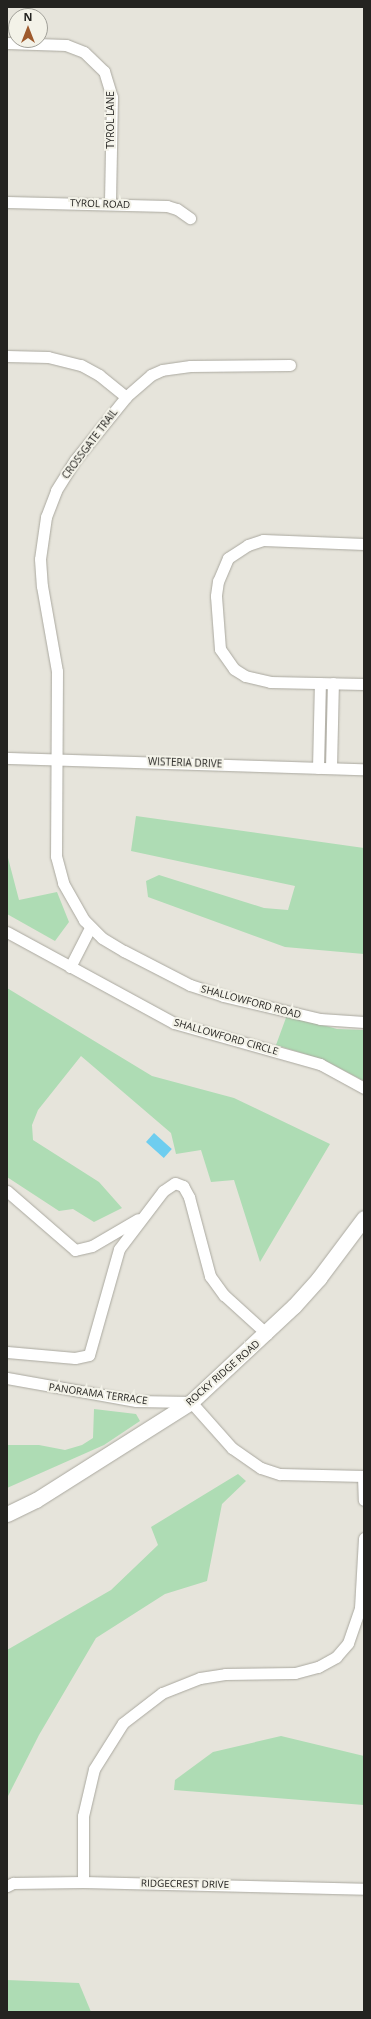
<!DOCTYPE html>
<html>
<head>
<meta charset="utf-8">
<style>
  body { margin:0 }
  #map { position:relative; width:371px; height:2019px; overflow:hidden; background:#e6e4db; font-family:"Open Sans",sans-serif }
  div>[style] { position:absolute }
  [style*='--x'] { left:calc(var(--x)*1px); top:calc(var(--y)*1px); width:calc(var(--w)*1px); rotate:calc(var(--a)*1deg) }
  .green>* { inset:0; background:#aedcb4 }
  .water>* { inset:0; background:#6ecdef; transform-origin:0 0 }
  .roads { filter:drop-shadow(0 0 1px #aaa89f) drop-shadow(0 0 1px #aaa89f) }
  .street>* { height:11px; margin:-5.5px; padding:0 5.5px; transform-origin:5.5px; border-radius:5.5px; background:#fff }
  .secondary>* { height:15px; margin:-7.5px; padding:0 7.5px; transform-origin:7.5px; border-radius:7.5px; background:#fff }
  span { translate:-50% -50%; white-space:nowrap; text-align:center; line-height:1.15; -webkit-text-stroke:4px #f3f2e8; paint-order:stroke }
  .street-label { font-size:10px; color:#242320 }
  .frame { position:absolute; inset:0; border:8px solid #242320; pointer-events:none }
  .north { position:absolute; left:8px; top:8px; width:40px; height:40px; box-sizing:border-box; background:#f3f2e8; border:1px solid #a09f98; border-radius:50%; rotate:0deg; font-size:11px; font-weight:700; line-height:16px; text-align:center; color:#242320 }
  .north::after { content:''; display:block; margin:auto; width:14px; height:18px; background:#9e5a2d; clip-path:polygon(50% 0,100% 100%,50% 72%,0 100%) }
</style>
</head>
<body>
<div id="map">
  <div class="green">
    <i style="clip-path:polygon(136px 816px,364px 848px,364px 954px,285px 947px,148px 897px,146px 881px,159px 875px,264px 908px,288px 910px,295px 886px,131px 851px)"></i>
    <i style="clip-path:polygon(7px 854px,19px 900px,57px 892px,69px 922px,55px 941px,7px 914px)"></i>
    <i style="clip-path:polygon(7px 988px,152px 1076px,234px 1098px,330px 1144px,260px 1262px,234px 1180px,211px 1182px,201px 1150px,176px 1154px,171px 1133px,81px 1056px,38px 1110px,32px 1125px,33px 1140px,99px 1182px,122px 1208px,94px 1222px,73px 1209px,59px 1211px,7px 1177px)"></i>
    <i style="clip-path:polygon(287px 1015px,337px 1029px,364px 1030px,364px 1081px,324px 1060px,276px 1045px)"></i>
    <i style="clip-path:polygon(94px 1409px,136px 1414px,140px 1421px,104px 1445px,7px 1488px,7px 1445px,39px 1445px,65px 1450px,82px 1445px,93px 1438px)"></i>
    <i style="clip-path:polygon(238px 1474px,246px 1481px,222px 1504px,207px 1581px,165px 1594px,96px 1638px,39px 1735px,7px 1798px,7px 1650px,111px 1590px,158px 1545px,151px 1527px)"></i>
    <i style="clip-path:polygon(281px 1736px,364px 1756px,364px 1805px,174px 1790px,175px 1780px,213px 1752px)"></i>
    <i style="clip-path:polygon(7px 1980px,79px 1983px,91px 2012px,7px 2012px)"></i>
  </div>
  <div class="water">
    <i style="left:154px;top:1133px;width:24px;height:12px;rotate:42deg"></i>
  </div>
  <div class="roads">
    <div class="street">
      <i style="--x:7;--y:43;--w:59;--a:1.9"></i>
      <i style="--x:66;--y:45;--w:19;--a:21"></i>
      <i style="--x:84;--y:52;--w:28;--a:44"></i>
      <i style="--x:104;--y:71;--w:27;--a:73"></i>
      <i style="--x:112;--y:97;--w:107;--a:91.1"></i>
      <i style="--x:7;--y:202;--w:160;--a:1.4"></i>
      <i style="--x:167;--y:206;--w:10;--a:17"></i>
      <i style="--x:177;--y:209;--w:16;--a:35"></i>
      <i style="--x:7;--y:356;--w:41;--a:1.4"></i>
      <i style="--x:48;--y:357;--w:34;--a:14"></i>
      <i style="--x:81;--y:365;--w:21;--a:29"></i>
      <i style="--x:99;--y:375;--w:35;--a:39"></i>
      <i style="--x:290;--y:365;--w:100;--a:179.4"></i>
      <i style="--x:190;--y:366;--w:28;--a:172"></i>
      <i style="--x:162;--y:370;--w:12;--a:156"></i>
      <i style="--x:151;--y:375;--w:33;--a:139"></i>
      <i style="--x:126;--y:397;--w:81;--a:129"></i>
      <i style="--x:75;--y:460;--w:36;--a:122"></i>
      <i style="--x:56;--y:491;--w:28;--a:111"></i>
      <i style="--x:46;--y:517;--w:42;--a:98.1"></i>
      <i style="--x:40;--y:559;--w:27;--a:86"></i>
      <i style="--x:42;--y:586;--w:86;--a:80"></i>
      <i style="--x:57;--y:671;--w:185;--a:90.3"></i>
      <i style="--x:56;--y:856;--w:28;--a:75"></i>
      <i style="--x:63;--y:883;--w:43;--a:60.4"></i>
      <i style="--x:84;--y:920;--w:25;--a:45"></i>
      <i style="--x:102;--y:938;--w:26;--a:31"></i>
      <i style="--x:124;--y:951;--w:74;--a:27.3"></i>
      <i style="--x:190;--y:985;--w:35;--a:18"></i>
      <i style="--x:223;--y:996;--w:100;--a:13.3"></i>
      <i style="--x:320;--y:1019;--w:44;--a:3.9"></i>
      <i style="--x:364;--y:544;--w:101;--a:-177.7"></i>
      <i style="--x:263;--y:540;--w:16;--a:162"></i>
      <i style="--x:248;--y:545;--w:24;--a:147"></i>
      <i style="--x:228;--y:558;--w:25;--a:113"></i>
      <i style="--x:218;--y:581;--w:15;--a:98"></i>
      <i style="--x:216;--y:596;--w:53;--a:85.7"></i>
      <i style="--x:220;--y:649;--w:24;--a:55"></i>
      <i style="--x:234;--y:669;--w:13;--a:32"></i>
      <i style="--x:245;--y:676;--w:26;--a:13"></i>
      <i style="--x:270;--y:682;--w:94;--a:1.2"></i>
      <i style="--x:7;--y:758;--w:357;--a:1.8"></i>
      <i style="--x:318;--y:768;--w:85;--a:-88.7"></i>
      <i style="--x:331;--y:768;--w:85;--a:-88.7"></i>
      <i style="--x:7;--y:932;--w:190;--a:28.6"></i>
      <i style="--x:174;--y:1023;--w:152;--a:15.7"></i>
      <i style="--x:320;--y:1064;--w:50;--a:28.6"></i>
      <i style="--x:70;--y:967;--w:44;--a:-62.9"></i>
      <i style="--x:7;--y:1191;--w:90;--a:40.9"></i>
      <i style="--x:75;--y:1250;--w:17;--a:-13"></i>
      <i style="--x:92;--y:1246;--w:53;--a:-30.4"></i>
      <i style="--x:7;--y:1352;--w:68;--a:5"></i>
      <i style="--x:75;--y:1358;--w:14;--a:-12"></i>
      <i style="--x:89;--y:1355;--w:110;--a:-74.2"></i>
      <i style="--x:119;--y:1249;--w:73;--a:-52.8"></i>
      <i style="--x:163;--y:1191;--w:14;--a:-34"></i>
      <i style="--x:175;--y:1183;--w:9;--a:21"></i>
      <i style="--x:183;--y:1186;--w:13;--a:61"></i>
      <i style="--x:189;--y:1197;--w:82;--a:75.1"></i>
      <i style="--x:210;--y:1276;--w:24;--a:54"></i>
      <i style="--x:224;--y:1295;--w:58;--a:42.2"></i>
      <i style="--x:7;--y:1378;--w:131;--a:10.1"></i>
      <i style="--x:136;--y:1401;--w:55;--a:1"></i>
      <i style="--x:191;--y:1402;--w:62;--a:48.3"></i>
      <i style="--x:232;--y:1448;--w:35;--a:35"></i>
      <i style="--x:261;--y:1468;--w:20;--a:18"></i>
      <i style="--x:280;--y:1474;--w:84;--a:1.4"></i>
      <i style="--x:363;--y:1476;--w:24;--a:88"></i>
      <i style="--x:83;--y:1882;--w:66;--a:-90"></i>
      <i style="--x:83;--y:1816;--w:48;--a:-76.8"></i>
      <i style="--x:94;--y:1769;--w:54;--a:-57.8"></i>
      <i style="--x:123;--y:1723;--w:49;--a:-37.6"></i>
      <i style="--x:162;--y:1693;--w:41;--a:-21.5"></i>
      <i style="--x:200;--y:1678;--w:25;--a:-9"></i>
      <i style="--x:225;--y:1674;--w:70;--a:-0.8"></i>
      <i style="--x:295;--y:1673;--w:24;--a:-15"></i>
      <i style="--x:318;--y:1667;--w:21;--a:-29"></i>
      <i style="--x:336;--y:1657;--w:18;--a:-49"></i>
      <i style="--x:348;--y:1643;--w:37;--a:-71"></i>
      <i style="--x:360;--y:1608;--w:70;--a:-86.7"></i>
      <i style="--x:7;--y:1886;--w:7;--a:-27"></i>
      <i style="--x:13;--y:1883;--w:70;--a:-0.8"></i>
      <i style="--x:83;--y:1882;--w:281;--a:1.4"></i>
    </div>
    <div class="secondary">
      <i style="--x:7;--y:1514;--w:32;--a:-26"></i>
      <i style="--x:36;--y:1500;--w:183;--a:-32.3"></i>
      <i style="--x:191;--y:1402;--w:141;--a:-43"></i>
      <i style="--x:294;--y:1306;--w:38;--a:-48"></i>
      <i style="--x:319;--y:1278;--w:75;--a:-53.1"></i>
    </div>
  </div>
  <div class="street-label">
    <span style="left:111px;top:120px;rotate:-90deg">TYROL LANE</span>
    <span style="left:100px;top:204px;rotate:2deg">TYROL ROAD</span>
    <span style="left:90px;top:444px;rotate:-53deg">CROSSGATE TRAIL</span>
    <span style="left:185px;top:763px;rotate:2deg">WISTERIA DRIVE</span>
    <span style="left:251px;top:1002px;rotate:15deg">SHALLOWFORD ROAD</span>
    <span style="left:226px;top:1037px;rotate:16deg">SHALLOWFORD CIRCLE</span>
    <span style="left:223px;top:1373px;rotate:-41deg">ROCKY RIDGE ROAD</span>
    <span style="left:98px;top:1394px;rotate:8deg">PANORAMA TERRACE</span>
    <span style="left:185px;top:1884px;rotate:1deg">RIDGECREST DRIVE</span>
  </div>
  <div class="frame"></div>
  <div class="north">N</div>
</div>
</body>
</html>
